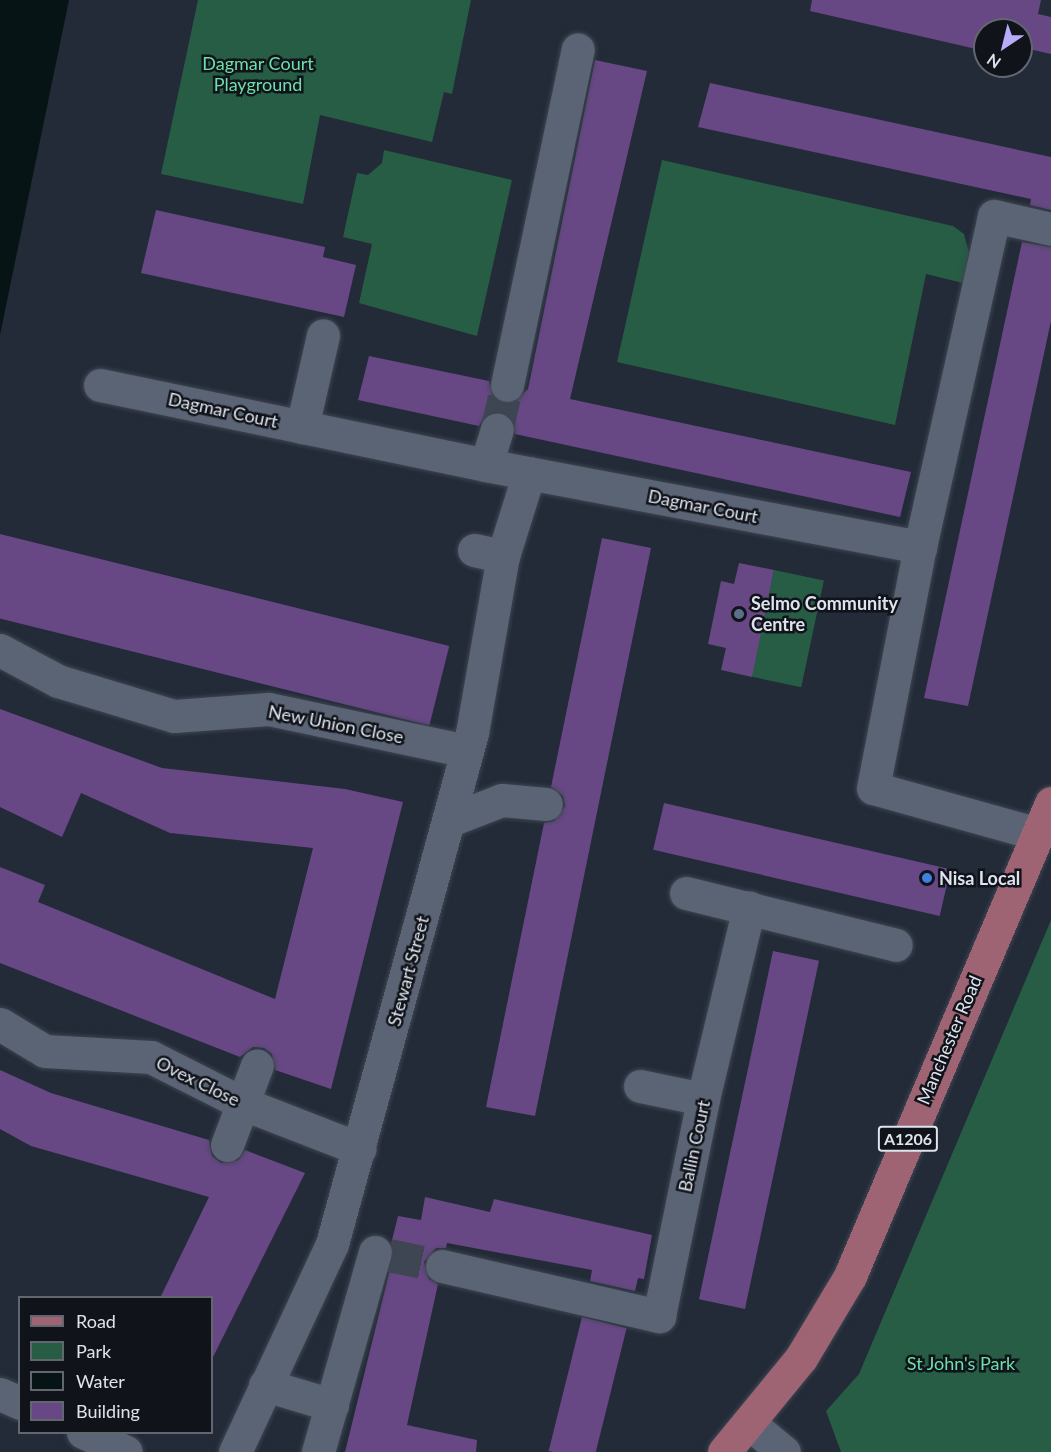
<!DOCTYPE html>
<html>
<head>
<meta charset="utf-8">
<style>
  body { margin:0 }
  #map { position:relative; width:1051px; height:1452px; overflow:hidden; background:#232a38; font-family:Lato,sans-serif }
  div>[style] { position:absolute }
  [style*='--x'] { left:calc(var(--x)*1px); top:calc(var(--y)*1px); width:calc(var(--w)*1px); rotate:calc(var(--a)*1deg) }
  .green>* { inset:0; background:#265d44; transform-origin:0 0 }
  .water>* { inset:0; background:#061416 }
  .building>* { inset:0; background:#674884; transform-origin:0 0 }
  .minor-tunnel>* { height:33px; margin-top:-16.5px; transform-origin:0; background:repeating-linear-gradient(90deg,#3f4653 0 33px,transparent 0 49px) }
  .roads { filter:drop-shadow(0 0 2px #3e4550) drop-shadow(0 0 2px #3e4550) }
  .minor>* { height:33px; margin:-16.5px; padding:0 16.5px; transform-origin:16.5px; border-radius:16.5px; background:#5b6474 }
  .major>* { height:33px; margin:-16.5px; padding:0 16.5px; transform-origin:16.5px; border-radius:16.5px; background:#9e6473 }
  .dots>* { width:16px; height:16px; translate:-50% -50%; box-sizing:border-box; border:3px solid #101319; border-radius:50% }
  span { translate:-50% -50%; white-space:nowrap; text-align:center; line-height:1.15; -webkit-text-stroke:5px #101319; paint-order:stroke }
  .shield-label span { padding:2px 4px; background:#101319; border:2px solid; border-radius:4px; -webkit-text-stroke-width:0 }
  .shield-label { font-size:16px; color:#dee3ed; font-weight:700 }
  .park-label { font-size:18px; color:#6ddfaa }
  .street-label { font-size:18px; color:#dee3ed }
  .poi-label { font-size:18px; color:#dee3ed; font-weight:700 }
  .left { translate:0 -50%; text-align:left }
  .legend { position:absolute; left:18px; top:1296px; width:195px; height:138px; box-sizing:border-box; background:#101319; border:2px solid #62666e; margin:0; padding:8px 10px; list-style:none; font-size:18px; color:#dee3ed }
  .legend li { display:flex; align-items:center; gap:12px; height:30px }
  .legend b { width:30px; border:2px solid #62666e }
  .north { position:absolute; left:973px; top:18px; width:60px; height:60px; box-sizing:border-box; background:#101319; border:2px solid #62666e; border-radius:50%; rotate:215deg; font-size:16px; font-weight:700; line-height:24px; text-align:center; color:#dee3ed }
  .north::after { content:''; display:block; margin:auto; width:21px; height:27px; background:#b8abf7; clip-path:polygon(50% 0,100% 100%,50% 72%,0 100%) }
</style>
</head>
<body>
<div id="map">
  <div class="green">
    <i style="clip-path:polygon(198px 0,471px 0,452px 94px,444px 92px,432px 142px,320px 115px,303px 204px,161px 174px)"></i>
    <i style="clip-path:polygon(384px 150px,512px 180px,477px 336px,359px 303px,372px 244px,343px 237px,357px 173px,368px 175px,382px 163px)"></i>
    <i style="clip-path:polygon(662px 160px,953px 226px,964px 234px,969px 252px,963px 283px,926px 274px,895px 425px,617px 362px)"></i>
    <i style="left:774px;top:570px;width:51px;height:109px;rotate:12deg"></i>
    <i style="clip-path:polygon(1051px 920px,1051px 1452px,841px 1452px,826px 1411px,859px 1374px)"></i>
  </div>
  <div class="water">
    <i style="clip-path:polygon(0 0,69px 0,0 335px)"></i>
  </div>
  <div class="building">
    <i style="clip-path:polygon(812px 0,1041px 0,1038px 14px,1051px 17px,1051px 54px,1029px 49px,1026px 61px,1021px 60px,1021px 30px,985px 30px,985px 51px,810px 11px)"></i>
    <i style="clip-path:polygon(595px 60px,647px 71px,570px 399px,911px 472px,900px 517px,515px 434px,511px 418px,502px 412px,485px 416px,479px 426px,358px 400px,369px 356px,489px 381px,494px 399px,504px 403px,513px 403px,528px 389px)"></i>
    <i style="clip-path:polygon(710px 83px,1051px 157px,1051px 210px,1030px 205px,1031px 199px,698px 127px)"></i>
    <i style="clip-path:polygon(156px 210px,325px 247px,323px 257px,356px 265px,344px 317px,141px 273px)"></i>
    <i style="clip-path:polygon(1022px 242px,1051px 247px,1051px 321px,968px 706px,924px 698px)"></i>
    <i style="left:0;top:534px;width:463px;height:82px;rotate:14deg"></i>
    <i style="clip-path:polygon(602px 538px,651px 548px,535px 1116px,486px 1107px,544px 823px,554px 821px,565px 806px,563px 796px,551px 787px)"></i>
    <i style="clip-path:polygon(739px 563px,774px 570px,752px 677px,721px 670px,726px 648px,708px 644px,721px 581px,734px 584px)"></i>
    <i style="clip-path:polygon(0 709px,162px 768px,345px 789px,403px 802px,331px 1089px,275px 1070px,272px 1054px,264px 1048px,253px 1047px,240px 1057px,0 963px,0 867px,45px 885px,38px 902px,275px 999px,313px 848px,170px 833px,81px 793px,62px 837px,0 807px)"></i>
    <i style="left:664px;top:803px;width:294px;height:48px;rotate:13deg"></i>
    <i style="left:773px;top:951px;width:47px;height:356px;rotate:12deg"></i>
    <i style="clip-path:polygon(0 1070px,51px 1093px,209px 1140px,212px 1156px,221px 1163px,238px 1160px,245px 1150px,305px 1173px,212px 1359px,212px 1298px,160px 1298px,209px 1197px,31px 1146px,0 1129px)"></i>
    <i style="clip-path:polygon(425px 1197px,490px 1212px,494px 1199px,652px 1235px,644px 1279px,638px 1278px,635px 1291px,590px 1281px,592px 1270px,447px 1243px,446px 1248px,436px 1248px,424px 1262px,429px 1279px,438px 1284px,407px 1425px,477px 1440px,476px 1452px,345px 1452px,393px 1257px,391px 1244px,398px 1216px,421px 1220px)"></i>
    <i style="left:582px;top:1317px;width:46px;height:138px;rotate:14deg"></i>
  </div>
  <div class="minor-tunnel">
    <i style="--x:497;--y:430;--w:46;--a:-77.5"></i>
    <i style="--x:389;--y:1255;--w:54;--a:11.7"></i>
  </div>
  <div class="roads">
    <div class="minor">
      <i style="--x:100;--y:385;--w:394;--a:11.7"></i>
      <i style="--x:486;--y:465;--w:442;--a:10.7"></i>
      <i style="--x:507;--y:385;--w:343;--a:-78.1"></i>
      <i style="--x:302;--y:427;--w:94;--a:-77.1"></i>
      <i style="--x:486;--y:465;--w:37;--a:-73"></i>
      <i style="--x:474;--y:550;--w:30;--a:12"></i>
      <i style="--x:0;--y:650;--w:66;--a:28.1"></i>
      <i style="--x:58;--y:681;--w:121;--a:16.8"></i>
      <i style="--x:174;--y:716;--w:95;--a:-4.2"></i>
      <i style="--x:269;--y:709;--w:202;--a:12"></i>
      <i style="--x:448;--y:821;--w:58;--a:-21.3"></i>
      <i style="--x:502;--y:800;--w:44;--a:5.2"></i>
      <i style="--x:1038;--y:834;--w:171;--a:-164.4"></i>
      <i style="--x:873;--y:788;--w:246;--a:-79"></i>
      <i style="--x:920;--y:547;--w:339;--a:-77.4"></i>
      <i style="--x:994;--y:216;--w:58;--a:12.8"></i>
      <i style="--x:686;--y:893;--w:216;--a:13.9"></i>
      <i style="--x:0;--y:1024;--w:52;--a:31"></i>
      <i style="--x:45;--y:1051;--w:106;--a:3.2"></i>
      <i style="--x:151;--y:1057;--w:104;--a:26.8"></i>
      <i style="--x:244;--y:1104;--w:124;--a:21.2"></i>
      <i style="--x:640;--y:1086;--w:64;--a:11.7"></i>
      <i style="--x:227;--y:1145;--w:85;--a:-69.4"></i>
      <i style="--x:442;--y:1266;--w:223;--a:13"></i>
      <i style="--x:659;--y:1316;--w:221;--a:-78.5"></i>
      <i style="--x:703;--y:1099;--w:197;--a:-76.5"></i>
      <i style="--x:265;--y:1385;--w:70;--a:16.6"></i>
      <i style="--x:0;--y:1394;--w:22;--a:24"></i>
      <i style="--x:750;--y:1424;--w:44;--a:39.5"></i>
      <i style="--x:83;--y:1432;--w:47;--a:24.9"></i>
      <i style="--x:235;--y:1452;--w:230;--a:-65"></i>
      <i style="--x:332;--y:1244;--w:530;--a:-74.68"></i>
      <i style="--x:472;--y:733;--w:180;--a:-80.1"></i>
      <i style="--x:503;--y:556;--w:87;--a:-72.6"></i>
      <i style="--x:318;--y:1452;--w:208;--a:-74.1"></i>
    </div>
    <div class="major">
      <i style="--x:724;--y:1452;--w:122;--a:-50.7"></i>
      <i style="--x:801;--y:1358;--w:96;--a:-59.1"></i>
      <i style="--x:850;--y:1276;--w:514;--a:-66.98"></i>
    </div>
  </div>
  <div class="dots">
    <i style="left:739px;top:614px;background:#5c6f8a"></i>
    <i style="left:927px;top:878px;background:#3f7fe0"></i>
  </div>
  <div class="shield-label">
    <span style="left:908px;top:1139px">A1206</span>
  </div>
  <div class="park-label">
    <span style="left:258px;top:74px">Dagmar Court<br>Playground</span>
    <span style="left:961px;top:1363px">St John's Park</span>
  </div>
  <div class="street-label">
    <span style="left:223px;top:410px;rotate:12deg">Dagmar Court</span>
    <span style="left:703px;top:506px;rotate:11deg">Dagmar Court</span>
    <span style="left:336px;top:724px;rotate:11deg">New Union Close</span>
    <span style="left:408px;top:971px;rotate:-75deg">Stewart Street</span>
    <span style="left:949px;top:1040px;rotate:-67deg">Manchester Road</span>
    <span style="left:198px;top:1081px;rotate:26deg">Ovex Close</span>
    <span style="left:694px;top:1146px;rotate:-78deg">Ballin Court</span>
  </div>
  <div class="poi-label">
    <span class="left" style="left:751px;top:614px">Selmo Community<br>Centre</span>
    <span class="left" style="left:939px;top:878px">Nisa Local</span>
  </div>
  <ul class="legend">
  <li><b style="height:8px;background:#9e6473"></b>Road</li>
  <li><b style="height:16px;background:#265d44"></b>Park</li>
  <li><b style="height:16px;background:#061416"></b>Water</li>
  <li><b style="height:16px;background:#674884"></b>Building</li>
  </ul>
  <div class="north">N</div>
</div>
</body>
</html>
